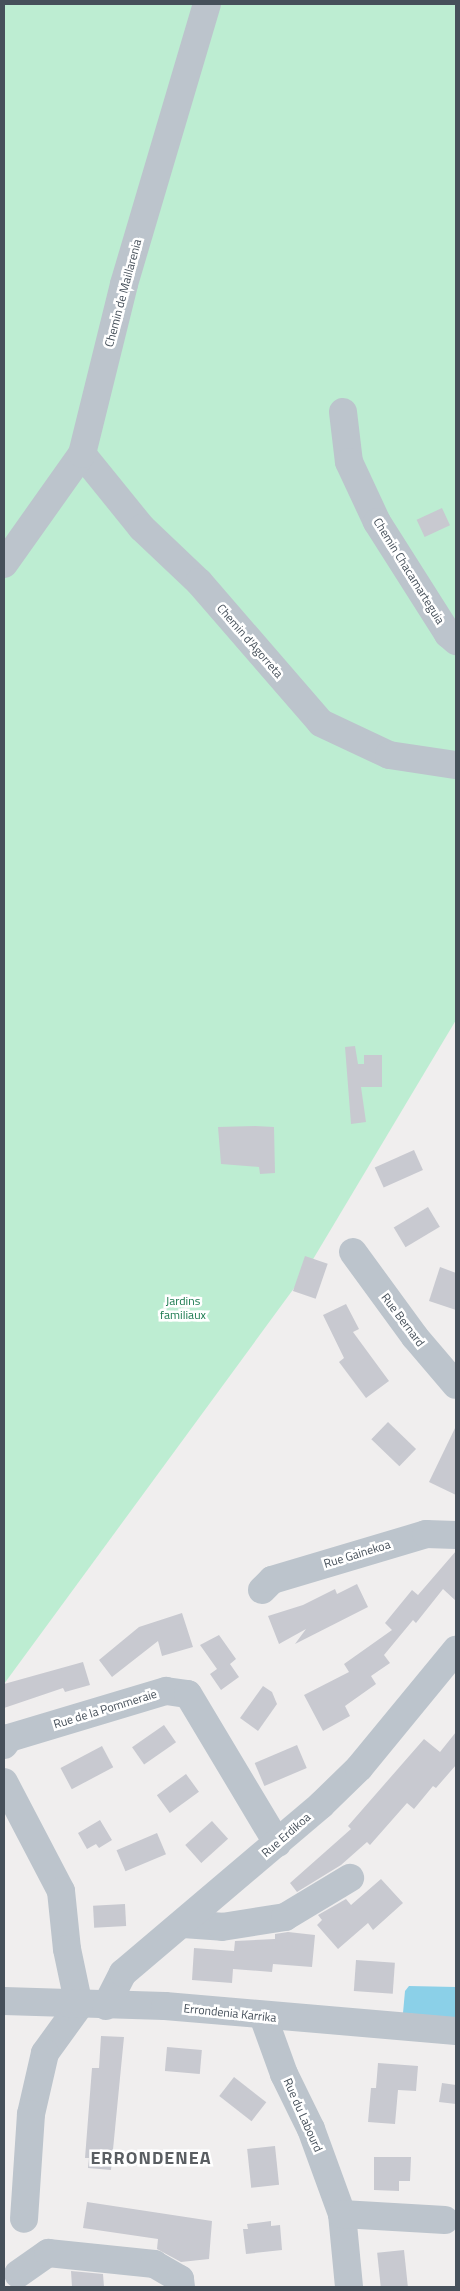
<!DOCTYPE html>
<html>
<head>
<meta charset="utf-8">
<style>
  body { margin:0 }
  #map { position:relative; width:460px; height:2291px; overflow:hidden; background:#f0eeee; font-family:"Titillium Web",sans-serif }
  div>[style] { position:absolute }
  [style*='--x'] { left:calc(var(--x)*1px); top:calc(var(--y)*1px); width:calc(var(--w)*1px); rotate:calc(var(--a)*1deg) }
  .green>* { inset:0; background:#bdedd2 }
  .water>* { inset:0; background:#8bd0e8 }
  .building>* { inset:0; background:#c8c9d0; transform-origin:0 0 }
  .minor>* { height:28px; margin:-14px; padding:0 14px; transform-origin:14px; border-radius:14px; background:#bcc4cc }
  span { translate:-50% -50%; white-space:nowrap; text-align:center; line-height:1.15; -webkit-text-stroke:5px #fff; paint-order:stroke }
  .street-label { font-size:12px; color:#46505a }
  .park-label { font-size:12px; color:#1a794e }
  .district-label { font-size:18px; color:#5a5e62; font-weight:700; letter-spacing:1px }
  .frame { position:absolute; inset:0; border:5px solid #46505a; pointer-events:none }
</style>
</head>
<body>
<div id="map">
  <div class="green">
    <i style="clip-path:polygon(4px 4px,456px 4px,456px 1020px,303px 1276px,4px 1684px)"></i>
  </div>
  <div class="water">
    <i style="clip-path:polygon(409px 1986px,456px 1987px,456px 2018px,403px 2013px,405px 1991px)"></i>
  </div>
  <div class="building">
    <i style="left:442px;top:508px;width:19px;height:28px;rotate:65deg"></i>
    <i style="clip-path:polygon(355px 1046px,358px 1064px,364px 1064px,364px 1055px,382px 1055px,382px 1087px,361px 1087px,366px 1122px,351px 1124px,345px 1047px)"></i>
    <i style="clip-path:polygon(255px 1126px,274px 1127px,275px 1173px,260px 1174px,259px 1167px,221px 1164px,218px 1127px)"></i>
    <i style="left:414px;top:1150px;width:22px;height:43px;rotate:66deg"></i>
    <i style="left:428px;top:1207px;width:23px;height:40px;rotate:59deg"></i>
    <i style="left:305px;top:1256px;width:24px;height:37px;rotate:19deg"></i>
    <i style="clip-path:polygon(440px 1267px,456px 1273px,456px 1310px,429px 1301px)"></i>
    <i style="clip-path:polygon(346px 1304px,359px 1329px,353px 1332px,389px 1381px,366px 1398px,339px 1362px,344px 1358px,323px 1315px)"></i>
    <i style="left:388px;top:1422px;width:39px;height:24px;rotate:44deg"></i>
    <i style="clip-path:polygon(456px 1426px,456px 1495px,429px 1482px)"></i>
    <i style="clip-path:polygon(456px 1551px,456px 1601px,443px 1589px,416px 1623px,413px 1620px,384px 1655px,390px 1663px,371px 1676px,376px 1684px,345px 1706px,350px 1716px,323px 1731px,304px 1695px,349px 1672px,344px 1664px,392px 1630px,385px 1623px,412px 1590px,418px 1595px)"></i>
    <i style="clip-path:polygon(357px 1584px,368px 1607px,295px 1644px,306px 1629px,279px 1644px,268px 1616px,303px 1605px,335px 1589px,337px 1594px)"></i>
    <i style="clip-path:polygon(182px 1613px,193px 1647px,162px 1656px,158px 1641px,112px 1677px,99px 1660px,139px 1627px)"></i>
    <i style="clip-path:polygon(219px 1635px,236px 1659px,230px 1664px,239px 1677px,221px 1690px,210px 1674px,217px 1669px,200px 1645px)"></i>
    <i style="clip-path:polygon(83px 1662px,90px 1685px,65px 1692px,63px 1688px,4px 1708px,4px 1684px)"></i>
    <i style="clip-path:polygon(263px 1686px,272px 1692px,277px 1704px,258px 1731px,240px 1718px)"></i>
    <i style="left:164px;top:1725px;width:21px;height:39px;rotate:55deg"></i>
    <i style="clip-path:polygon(456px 1732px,456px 1765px,436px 1788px,433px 1786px,414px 1809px,407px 1803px,370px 1845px,367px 1842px,341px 1865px,297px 1892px,290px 1883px,351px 1829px,348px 1826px,424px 1739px,440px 1752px)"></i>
    <i style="left:297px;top:1745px;width:25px;height:46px;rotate:67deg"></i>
    <i style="left:102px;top:1746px;width:24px;height:47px;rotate:62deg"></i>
    <i style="left:186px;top:1774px;width:22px;height:36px;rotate:54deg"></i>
    <i style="clip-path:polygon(100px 1820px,112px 1840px,99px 1848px,96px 1844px,87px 1849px,78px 1833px)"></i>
    <i style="left:212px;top:1821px;width:24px;height:36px;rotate:48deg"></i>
    <i style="left:157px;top:1833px;width:23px;height:44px;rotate:67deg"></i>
    <i style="clip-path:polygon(381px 1879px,403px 1903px,373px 1930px,368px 1923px,338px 1949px,317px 1925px,322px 1920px,318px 1915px,346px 1899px,351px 1905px)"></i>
    <i style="left:125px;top:1904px;width:22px;height:32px;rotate:87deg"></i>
    <i style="clip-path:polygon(288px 1932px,315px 1935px,312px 1967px,273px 1964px,272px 1972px,233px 1969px,232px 1983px,192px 1980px,194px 1948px,234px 1951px,235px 1941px,275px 1939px,275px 1934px)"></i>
    <i style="left:356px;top:1960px;width:39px;height:31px;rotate:4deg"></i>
    <i style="clip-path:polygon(101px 2036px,124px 2037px,111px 2170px,88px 2168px,89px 2158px,85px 2158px,92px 2068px,99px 2068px)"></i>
    <i style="left:167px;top:2047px;width:35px;height:24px;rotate:5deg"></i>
    <i style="clip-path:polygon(378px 2063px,418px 2066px,416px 2091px,398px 2090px,395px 2124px,368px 2122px,371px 2088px,376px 2088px)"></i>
    <i style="left:234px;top:2077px;width:41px;height:24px;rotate:38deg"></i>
    <i style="clip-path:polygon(442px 2083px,456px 2085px,456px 2104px,439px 2102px)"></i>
    <i style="left:275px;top:2146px;width:39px;height:28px;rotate:84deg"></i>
    <i style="clip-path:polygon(374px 2157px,411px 2157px,410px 2181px,399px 2181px,399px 2191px,374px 2190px)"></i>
    <i style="clip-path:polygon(87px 2202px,212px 2221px,209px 2259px,181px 2262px,157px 2249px,158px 2239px,83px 2228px)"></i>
    <i style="clip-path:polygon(271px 2221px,271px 2226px,280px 2225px,282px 2250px,246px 2254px,243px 2229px,248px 2229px,247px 2224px)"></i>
    <i style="left:404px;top:2250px;width:37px;height:27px;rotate:84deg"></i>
    <i style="clip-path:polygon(71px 2271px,103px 2274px,104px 2287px,72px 2287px)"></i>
  </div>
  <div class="minor">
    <i style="--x:343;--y:412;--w:50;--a:83.2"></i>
    <i style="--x:349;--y:462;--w:66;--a:65"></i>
    <i style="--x:377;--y:522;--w:133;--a:57.6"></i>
    <i style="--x:448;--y:634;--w:11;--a:41"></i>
    <i style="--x:82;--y:454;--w:95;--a:51"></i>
    <i style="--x:142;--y:528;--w:79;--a:43.5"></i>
    <i style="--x:199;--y:582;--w:186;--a:49.1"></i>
    <i style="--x:321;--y:723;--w:75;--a:25.2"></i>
    <i style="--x:389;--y:755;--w:68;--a:8.5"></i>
    <i style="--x:4;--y:564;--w:135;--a:-54.7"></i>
    <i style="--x:82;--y:454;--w:175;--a:-76.1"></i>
    <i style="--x:124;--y:284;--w:292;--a:-73.5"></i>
    <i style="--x:353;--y:1252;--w:105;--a:53.9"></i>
    <i style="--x:415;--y:1337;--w:63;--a:49.5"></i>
    <i style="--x:262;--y:1590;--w:14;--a:-45"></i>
    <i style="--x:272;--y:1580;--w:161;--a:-16.6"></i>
    <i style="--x:426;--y:1534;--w:30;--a:2"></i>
    <i style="--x:4;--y:1745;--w:9;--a:-54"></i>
    <i style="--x:9;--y:1738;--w:164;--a:-16.7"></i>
    <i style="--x:166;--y:1691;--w:22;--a:8"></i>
    <i style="--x:188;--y:1694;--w:174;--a:59.1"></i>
    <i style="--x:4;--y:1782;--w:123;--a:62.4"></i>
    <i style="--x:61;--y:1891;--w:58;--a:84.1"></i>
    <i style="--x:67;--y:1949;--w:58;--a:78.1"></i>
    <i style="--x:79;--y:2006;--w:58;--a:125.9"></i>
    <i style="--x:45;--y:2053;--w:63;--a:102.9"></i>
    <i style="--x:31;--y:2114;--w:105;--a:93.8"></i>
    <i style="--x:183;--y:1924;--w:39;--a:4"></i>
    <i style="--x:222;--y:1927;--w:64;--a:-9"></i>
    <i style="--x:285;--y:1917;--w:76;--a:-31"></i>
    <i style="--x:4;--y:2001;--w:161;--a:1.8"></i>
    <i style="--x:165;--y:2006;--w:292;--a:4.9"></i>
    <i style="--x:106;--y:2006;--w:37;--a:-63"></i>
    <i style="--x:123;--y:1973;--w:260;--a:-40.3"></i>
    <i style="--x:321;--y:1805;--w:53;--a:-44.2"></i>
    <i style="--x:359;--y:1768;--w:153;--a:-50.6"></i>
    <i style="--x:263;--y:2016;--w:62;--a:70.1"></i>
    <i style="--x:284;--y:2074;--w:61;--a:63.9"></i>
    <i style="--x:311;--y:2129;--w:90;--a:70"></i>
    <i style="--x:342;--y:2214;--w:73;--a:84.5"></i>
    <i style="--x:342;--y:2214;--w:103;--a:3.3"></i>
    <i style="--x:18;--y:2274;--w:37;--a:-35"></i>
    <i style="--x:48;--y:2253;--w:107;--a:5.9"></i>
    <i style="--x:154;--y:2264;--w:30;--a:30"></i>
    <i style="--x:180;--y:2279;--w:8;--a:83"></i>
  </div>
  <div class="street-label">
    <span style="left:123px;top:293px;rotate:-75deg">Chemin de Maillarenia</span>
    <span style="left:409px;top:571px;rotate:58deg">Chemin Chacamarteguia</span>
    <span style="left:250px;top:641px;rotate:49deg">Chemin d'Agorreta</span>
    <span style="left:403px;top:1320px;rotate:53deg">Rue Bernard</span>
    <span style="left:357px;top:1554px;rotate:-17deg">Rue Gainekoa</span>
    <span style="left:105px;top:1709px;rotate:-17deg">Rue de la Pommeraie</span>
    <span style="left:286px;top:1835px;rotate:-41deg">Rue Erdikoa</span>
    <span style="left:230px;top:2013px;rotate:6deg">Errondenia Karrika</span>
    <span style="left:303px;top:2115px;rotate:66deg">Rue du Labourd</span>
  </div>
  <div class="park-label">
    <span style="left:183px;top:1308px">Jardins<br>familiaux</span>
  </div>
  <div class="district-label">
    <span style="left:151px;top:2158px">ERRONDENEA</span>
  </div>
  <div class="frame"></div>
</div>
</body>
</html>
